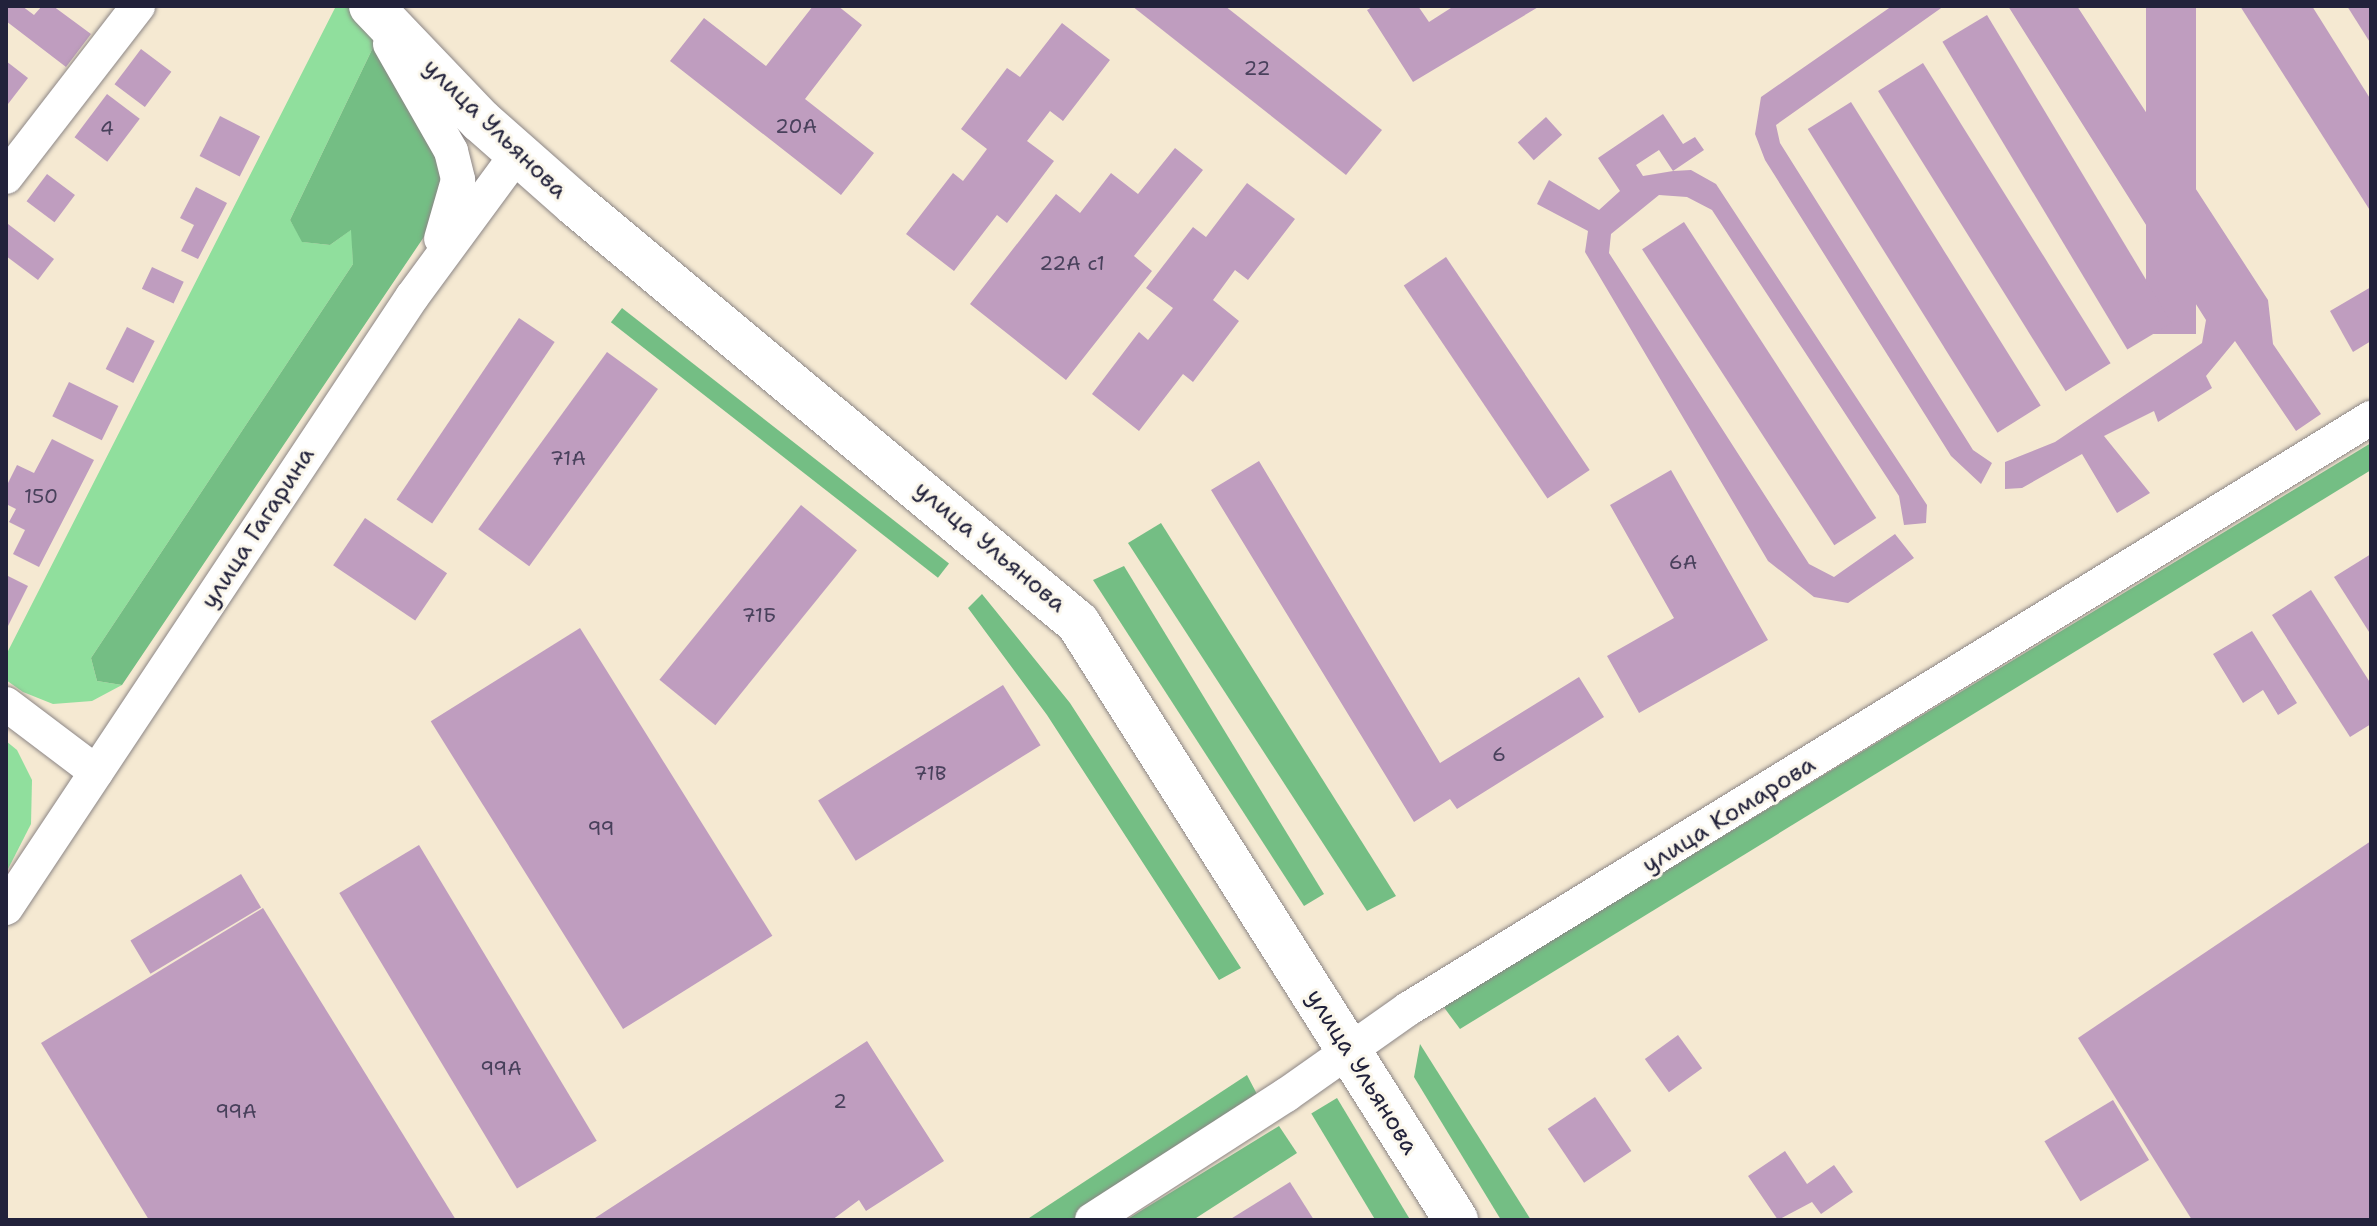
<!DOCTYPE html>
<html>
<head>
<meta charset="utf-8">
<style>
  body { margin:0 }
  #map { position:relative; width:2377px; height:1226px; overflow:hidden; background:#f5e9d2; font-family:"Shantell Sans",sans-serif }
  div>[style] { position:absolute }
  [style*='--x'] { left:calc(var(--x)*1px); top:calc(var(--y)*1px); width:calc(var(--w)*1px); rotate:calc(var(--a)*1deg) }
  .green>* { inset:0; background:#90df9d }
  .forest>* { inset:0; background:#74be84; transform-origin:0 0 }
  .building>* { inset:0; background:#bf9dbf; transform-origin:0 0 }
  .roads { filter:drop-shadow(0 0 2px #8c8686) drop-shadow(0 0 2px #8c8686) }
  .minor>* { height:34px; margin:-17px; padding:0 17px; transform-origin:17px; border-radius:17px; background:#fff }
  .major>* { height:44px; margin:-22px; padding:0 22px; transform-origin:22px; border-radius:22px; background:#fff }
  span { translate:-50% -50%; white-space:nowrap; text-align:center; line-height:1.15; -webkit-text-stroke:6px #fbf7ec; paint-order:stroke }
  .number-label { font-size:20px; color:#49415c }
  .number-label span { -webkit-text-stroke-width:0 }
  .street-label { font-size:24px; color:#22223b }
  .frame { position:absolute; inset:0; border:8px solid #22223b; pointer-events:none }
</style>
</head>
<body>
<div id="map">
  <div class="green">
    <i style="clip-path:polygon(336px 6px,349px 6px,380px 33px,290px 220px,303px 242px,330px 245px,352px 229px,353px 264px,91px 658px,97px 681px,122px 685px,92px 701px,53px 704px,23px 692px,6px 680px,6px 655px)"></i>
    <i style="clip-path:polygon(6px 741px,17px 750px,32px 780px,31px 824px,6px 873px)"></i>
  </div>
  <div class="forest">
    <i style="clip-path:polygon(380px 33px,447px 163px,438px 216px,122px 685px,97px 681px,91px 658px,353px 264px,351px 230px,330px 245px,302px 242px,290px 220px)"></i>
    <i style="left:622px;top:308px;width:415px;height:18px;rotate:38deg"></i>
    <i style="clip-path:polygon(2371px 443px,2371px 470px,1460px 1029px,1443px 1006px)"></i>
    <i style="clip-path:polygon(1161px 523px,1396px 896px,1367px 911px,1128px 543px)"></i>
    <i style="clip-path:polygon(1124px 566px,1324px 894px,1304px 906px,1093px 580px)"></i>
    <i style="clip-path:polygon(982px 594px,1070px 703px,1241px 968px,1219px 980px,1047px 715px,968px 608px)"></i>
    <i style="clip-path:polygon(1420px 1044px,1531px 1220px,1501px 1220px,1414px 1077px)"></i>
    <i style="clip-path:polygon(1247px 1075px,1259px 1098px,1072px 1220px,1026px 1220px)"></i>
    <i style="left:1337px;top:1098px;width:142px;height:30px;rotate:59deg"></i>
    <i style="clip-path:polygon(1279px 1126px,1297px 1153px,1193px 1220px,1126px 1220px)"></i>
  </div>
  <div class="building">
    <i style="clip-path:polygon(6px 6px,22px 6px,34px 15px,42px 6px,53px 6px,91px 34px,66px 67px,6px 21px)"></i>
    <i style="clip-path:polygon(813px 6px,838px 6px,862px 25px,805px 99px,874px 153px,841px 195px,670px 61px,704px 18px,766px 66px)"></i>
    <i style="clip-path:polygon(1132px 6px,1225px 6px,1382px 130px,1346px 175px)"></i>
    <i style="clip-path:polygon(1374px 6px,1418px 6px,1429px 22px,1454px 6px,1540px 6px,1413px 82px,1367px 10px)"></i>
    <i style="clip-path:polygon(1892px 6px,1944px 6px,1776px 125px,1780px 143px,1973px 450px,1992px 463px,1981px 484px,1951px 456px,1765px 160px,1755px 134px,1761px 97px)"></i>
    <i style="clip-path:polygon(2008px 6px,2077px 6px,2268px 300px,2273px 344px,2321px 414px,2296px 431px,2235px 341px,2206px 376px,2212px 388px,2158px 422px,2154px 411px,2104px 436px,2150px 493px,2117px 513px,2082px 454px,2022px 488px,2005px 489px,2005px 462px,2055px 442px,2202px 343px,2206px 320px)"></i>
    <i style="left:2146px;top:6px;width:50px;height:328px"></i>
    <i style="clip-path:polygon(2240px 6px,2312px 6px,2371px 100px,2371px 212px)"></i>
    <i style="clip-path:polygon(2347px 6px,2371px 6px,2371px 44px)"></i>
    <i style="left:1987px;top:15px;width:359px;height:52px;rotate:59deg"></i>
    <i style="clip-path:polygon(1062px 23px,1110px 60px,1063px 121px,1050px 111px,1027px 141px,1054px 161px,1007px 223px,997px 215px,954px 271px,906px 234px,953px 173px,963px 181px,987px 149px,961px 129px,1007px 68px,1020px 77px)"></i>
    <i style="left:141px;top:49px;width:38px;height:44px;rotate:37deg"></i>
    <i style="clip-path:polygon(6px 61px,28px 78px,8px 104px,6px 102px)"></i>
    <i style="left:1923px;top:63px;width:354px;height:53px;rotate:58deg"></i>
    <i style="left:107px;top:94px;width:41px;height:54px;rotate:37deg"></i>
    <i style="left:1851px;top:102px;width:358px;height:51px;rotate:58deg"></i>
    <i style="clip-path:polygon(evenodd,1663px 114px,1683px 144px,1695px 137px,1704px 150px,1673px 171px,1691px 170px,1716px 184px,1927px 505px,1926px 523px,1904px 525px,1899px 496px,1712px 210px,1687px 197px,1659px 195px,1611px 234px,1609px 253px,1809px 564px,1834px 577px,1895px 534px,1914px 558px,1848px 603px,1814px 597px,1768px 561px,1585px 252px,1588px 231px,1537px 204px,1549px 180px,1599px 210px,1620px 191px,1598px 158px,1663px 114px,1659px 150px,1673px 171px,1643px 176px,1636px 165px,1659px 150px)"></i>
    <i style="left:220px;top:116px;width:45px;height:45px;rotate:27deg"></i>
    <i style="left:1546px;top:117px;width:24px;height:38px;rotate:48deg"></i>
    <i style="clip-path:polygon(1175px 148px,1203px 170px,1134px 256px,1152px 271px,1066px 380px,970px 304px,1056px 194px,1080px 213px,1111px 173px,1138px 194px)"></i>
    <i style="left:47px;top:174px;width:35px;height:34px;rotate:37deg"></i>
    <i style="clip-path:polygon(1247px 183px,1295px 219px,1248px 280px,1235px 270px,1213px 300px,1239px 321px,1193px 382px,1183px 374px,1139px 431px,1092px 394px,1139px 332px,1148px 340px,1173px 308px,1146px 288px,1193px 227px,1206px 237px)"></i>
    <i style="clip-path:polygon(196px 187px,227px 203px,198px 259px,181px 251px,194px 225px,180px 218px)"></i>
    <i style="left:1684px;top:222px;width:353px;height:50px;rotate:57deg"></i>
    <i style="clip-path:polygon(8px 224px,54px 259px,38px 280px,6px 256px)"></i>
    <i style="left:1446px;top:257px;width:257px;height:51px;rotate:56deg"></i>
    <i style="left:152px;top:267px;width:35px;height:24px;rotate:25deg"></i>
    <i style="clip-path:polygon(2371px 287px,2371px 341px,2353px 352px,2330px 311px)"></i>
    <i style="left:519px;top:318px;width:43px;height:219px;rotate:34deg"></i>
    <i style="left:127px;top:327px;width:31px;height:47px;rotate:27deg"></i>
    <i style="left:607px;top:352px;width:63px;height:219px;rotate:36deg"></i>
    <i style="left:69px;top:382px;width:55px;height:38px;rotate:26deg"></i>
    <i style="clip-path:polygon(52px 439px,94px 460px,39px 567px,13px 554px,25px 530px,9px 522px,16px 509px,6px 504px,6px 487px,17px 465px,34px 473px)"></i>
    <i style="clip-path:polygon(1259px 461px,1440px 763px,1579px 677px,1604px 717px,1457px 809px,1450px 799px,1414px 822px,1211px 490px)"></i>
    <i style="clip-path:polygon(1671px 470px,1768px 640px,1639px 713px,1607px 656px,1674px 618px,1610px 505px)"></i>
    <i style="left:801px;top:505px;width:72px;height:225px;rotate:39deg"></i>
    <i style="left:365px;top:518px;width:99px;height:57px;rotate:34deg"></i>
    <i style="clip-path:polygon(2371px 554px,2371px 635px,2334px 577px)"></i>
    <i style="clip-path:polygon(6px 575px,28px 586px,6px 630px)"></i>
    <i style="clip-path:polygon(2311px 590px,2371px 684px,2371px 724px,2350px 737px,2272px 615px)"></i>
    <i style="left:580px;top:628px;width:363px;height:176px;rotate:58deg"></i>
    <i style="clip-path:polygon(2252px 631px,2297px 703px,2278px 715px,2263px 690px,2243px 703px,2213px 654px)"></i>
    <i style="left:1003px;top:685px;width:71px;height:218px;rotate:58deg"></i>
    <i style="clip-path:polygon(2371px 841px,2371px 1220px,2192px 1220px,2078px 1038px)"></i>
    <i style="left:419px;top:845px;width:345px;height:93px;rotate:59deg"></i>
    <i style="left:241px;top:874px;width:39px;height:129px;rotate:59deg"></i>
    <i style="clip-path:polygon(263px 908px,456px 1220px,149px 1220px,41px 1043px)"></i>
    <i style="left:1678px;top:1035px;width:41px;height:41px;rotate:54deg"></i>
    <i style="clip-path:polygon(867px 1041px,944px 1161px,866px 1211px,859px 1200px,832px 1220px,592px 1220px)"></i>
    <i style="left:1595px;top:1097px;width:65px;height:57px;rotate:56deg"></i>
    <i style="left:2113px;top:1100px;width:70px;height:80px;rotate:59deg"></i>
    <i style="clip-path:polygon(1785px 1151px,1807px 1184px,1834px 1165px,1853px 1192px,1821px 1214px,1812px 1202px,1778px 1220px,1748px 1176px)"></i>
    <i style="clip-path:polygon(1290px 1182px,1314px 1220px,1229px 1220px)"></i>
  </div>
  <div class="roads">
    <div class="minor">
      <i style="--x:390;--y:44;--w:123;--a:60.3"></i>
      <i style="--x:451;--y:151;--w:30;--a:76"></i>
      <i style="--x:458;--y:180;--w:61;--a:106.1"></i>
      <i style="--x:6;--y:177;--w:216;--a:-52.3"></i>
      <i style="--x:6;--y:704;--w:113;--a:37.1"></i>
      <i style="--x:6;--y:908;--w:734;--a:-56.4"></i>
      <i style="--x:412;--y:297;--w:177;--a:-53.7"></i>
      <i style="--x:1092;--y:1220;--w:231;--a:-32.8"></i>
      <i style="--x:1286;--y:1095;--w:149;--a:-35.2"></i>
      <i style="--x:1408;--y:1009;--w:1130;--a:-31.54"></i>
    </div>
    <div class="major">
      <i style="--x:371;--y:6;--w:159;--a:46.3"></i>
      <i style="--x:481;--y:121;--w:125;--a:41.4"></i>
      <i style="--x:575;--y:204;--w:655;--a:39.79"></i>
      <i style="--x:1078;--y:623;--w:707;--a:57.66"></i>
    </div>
  </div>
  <div class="number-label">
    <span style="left:1257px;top:68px">22</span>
    <span style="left:796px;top:126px">20А</span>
    <span style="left:107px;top:128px">4</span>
    <span style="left:1072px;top:263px">22А с1</span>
    <span style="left:568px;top:458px">71А</span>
    <span style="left:41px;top:496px">150</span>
    <span style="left:1683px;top:562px">6А</span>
    <span style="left:759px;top:615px">71Б</span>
    <span style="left:1499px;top:754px">6</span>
    <span style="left:930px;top:773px">71В</span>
    <span style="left:601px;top:828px">99</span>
    <span style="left:501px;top:1068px">99А</span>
    <span style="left:840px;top:1101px">2</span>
    <span style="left:236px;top:1111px">99А</span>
  </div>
  <div class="street-label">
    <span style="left:495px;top:129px;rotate:44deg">улица Ульянова</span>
    <span style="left:258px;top:528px;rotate:-57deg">улица Гагарина</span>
    <span style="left:990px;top:547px;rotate:40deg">улица Ульянова</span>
    <span style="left:1729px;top:815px;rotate:-32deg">улица Комарова</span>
    <span style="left:1362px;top:1072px;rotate:58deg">улица Ульянова</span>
  </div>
  <div class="frame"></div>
</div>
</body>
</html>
